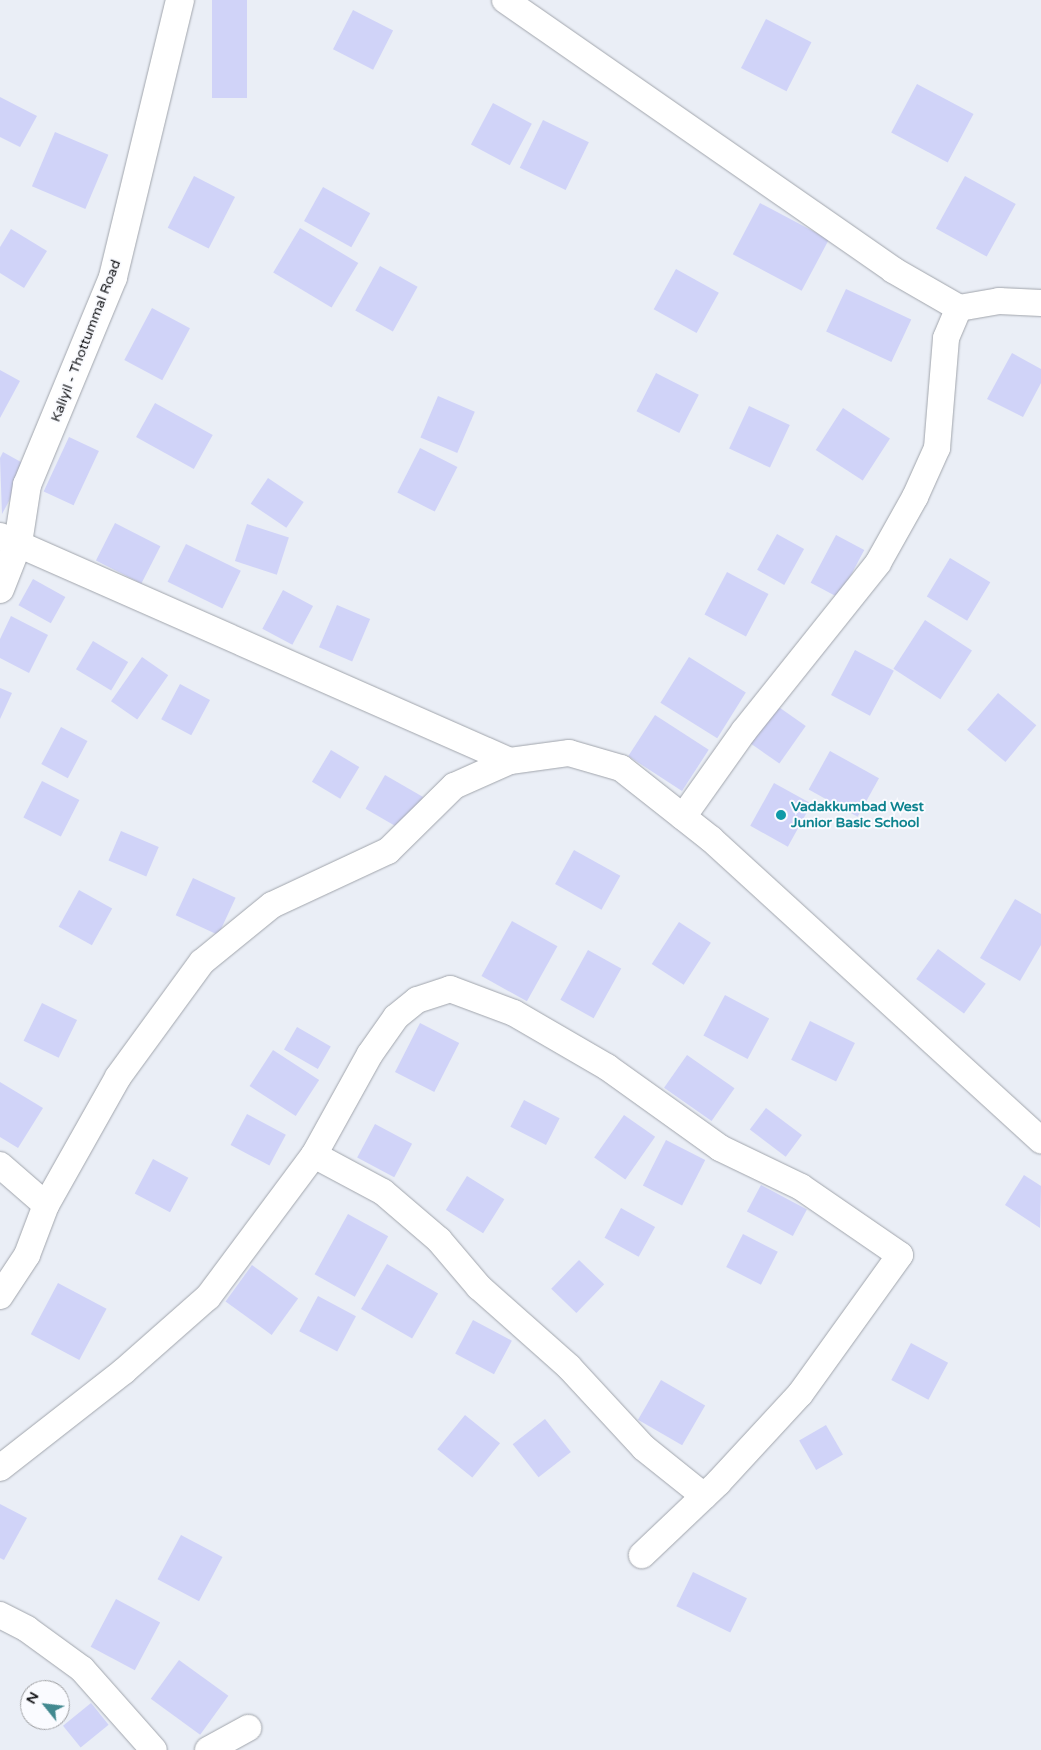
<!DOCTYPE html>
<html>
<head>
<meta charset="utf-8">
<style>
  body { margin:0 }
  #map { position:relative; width:1041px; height:1750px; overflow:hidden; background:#eaeef6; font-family:"Varela Round",sans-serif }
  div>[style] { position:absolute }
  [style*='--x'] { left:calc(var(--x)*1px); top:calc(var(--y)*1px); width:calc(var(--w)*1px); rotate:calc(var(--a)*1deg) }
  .building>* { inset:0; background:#d0d3f8; transform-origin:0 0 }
  .roads { filter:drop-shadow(0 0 1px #a1a5ac) drop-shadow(0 0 1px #a1a5ac) }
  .minor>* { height:26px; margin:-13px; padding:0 13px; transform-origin:13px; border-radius:13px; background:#fff }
  .secondary>* { height:28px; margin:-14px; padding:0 14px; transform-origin:14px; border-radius:14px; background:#fff }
  .dots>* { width:14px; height:14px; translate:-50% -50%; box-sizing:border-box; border:2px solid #fafbff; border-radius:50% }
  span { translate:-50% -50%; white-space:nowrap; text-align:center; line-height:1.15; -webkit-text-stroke:4px #fafbff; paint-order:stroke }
  .street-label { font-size:14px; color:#131417 }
  .culture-label { font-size:14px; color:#0d838f; font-weight:700 }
  .left { translate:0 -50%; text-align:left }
  .north { position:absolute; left:20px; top:1680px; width:50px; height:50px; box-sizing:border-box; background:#fafbff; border:1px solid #9e9fa2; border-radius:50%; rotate:299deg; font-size:14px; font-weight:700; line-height:20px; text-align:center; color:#131417 }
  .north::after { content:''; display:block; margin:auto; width:18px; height:22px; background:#428990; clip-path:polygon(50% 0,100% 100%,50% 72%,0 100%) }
</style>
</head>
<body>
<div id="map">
  <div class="building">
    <i style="left:212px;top:0;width:35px;height:98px"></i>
    <i style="left:353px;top:10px;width:45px;height:44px;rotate:27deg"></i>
    <i style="left:766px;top:19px;width:51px;height:55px;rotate:27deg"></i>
    <i style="left:917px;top:84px;width:64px;height:55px;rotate:28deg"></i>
    <i style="clip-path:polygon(0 97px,37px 116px,20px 147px,0 137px)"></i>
    <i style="left:493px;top:103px;width:44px;height:47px;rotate:28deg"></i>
    <i style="left:543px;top:120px;width:51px;height:53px;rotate:26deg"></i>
    <i style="left:55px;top:132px;width:58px;height:59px;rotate:23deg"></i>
    <i style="left:194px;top:176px;width:46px;height:58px;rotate:27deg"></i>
    <i style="left:965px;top:176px;width:58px;height:60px;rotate:29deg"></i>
    <i style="left:323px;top:187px;width:54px;height:39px;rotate:29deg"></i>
    <i style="left:760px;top:203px;width:78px;height:58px;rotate:28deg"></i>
    <i style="left:300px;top:228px;width:68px;height:52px;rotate:31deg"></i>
    <i style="clip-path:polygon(11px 229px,47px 251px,24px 288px,0 273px,0 247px)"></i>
    <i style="left:380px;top:266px;width:43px;height:51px;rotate:29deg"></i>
    <i style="left:676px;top:269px;width:49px;height:46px;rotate:29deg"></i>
    <i style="left:846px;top:289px;width:72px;height:47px;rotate:25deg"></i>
    <i style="left:152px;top:308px;width:43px;height:59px;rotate:28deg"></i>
    <i style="clip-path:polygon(1012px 353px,1041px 369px,1041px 383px,1023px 417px,987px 399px)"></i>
    <i style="clip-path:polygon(0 370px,20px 381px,0 418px)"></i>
    <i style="left:656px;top:373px;width:48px;height:43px;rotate:27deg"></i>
    <i style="left:438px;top:396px;width:40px;height:45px;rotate:23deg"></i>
    <i style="left:155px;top:403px;width:66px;height:39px;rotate:29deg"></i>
    <i style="left:749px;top:406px;width:45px;height:47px;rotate:25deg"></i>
    <i style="left:843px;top:408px;width:56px;height:50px;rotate:33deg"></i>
    <i style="left:69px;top:437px;width:33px;height:60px;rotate:25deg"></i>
    <i style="left:420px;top:448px;width:42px;height:50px;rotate:27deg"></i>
    <i style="clip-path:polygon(3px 452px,28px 466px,2px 514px,0 458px)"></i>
    <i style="left:268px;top:478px;width:43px;height:31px;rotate:34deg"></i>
    <i style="left:115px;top:523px;width:51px;height:42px;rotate:27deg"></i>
    <i style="left:247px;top:524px;width:44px;height:39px;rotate:18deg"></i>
    <i style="left:777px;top:534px;width:31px;height:41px;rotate:29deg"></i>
    <i style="left:836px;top:535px;width:32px;height:54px;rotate:28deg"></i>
    <i style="left:186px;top:544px;width:61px;height:42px;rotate:26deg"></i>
    <i style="left:950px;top:558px;width:47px;height:45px;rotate:31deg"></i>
    <i style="left:727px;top:572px;width:47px;height:48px;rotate:28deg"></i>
    <i style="left:33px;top:579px;width:37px;height:30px;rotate:29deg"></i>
    <i style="left:283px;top:590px;width:34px;height:44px;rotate:28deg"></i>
    <i style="left:337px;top:605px;width:36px;height:46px;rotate:23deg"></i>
    <i style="clip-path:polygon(11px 616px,48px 635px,29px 673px,0 658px,0 639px)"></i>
    <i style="left:925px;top:620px;width:56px;height:58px;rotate:33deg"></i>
    <i style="left:93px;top:641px;width:41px;height:33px;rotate:31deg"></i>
    <i style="left:855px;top:650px;width:44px;height:51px;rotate:28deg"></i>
    <i style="left:142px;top:657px;width:32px;height:54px;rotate:35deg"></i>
    <i style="left:689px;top:657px;width:67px;height:54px;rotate:32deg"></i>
    <i style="left:180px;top:684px;width:34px;height:40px;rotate:28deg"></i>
    <i style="clip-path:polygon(0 688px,12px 693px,0 719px)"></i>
    <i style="left:998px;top:693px;width:50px;height:48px;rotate:40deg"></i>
    <i style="left:773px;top:703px;width:40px;height:46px;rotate:35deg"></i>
    <i style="left:655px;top:715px;width:64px;height:49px;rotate:33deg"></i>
    <i style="left:61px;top:727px;width:30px;height:42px;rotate:28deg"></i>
    <i style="left:331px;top:750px;width:33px;height:37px;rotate:31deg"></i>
    <i style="left:830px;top:751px;width:56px;height:44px;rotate:29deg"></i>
    <i style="left:385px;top:775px;width:44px;height:39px;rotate:30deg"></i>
    <i style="left:42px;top:781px;width:42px;height:41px;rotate:27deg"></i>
    <i style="left:774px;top:783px;width:43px;height:49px;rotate:29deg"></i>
    <i style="left:121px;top:831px;width:41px;height:32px;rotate:23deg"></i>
    <i style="left:574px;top:850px;width:53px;height:39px;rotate:29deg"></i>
    <i style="left:193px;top:878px;width:47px;height:41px;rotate:25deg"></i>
    <i style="left:79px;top:890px;width:38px;height:42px;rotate:29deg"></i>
    <i style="clip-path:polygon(1015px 899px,1041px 914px,1041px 945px,1020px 981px,980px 958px)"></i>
    <i style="left:512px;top:921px;width:52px;height:63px;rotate:29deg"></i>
    <i style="left:679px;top:922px;width:38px;height:50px;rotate:33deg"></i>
    <i style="left:938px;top:949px;width:59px;height:37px;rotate:36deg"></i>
    <i style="left:588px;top:950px;width:38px;height:57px;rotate:29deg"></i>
    <i style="left:725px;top:995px;width:50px;height:46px;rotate:28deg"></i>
    <i style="left:42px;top:1003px;width:39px;height:42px;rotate:26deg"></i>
    <i style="left:810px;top:1021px;width:50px;height:43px;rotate:26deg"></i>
    <i style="left:420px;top:1023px;width:44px;height:55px;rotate:27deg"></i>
    <i style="left:297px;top:1027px;width:39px;height:26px;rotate:30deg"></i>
    <i style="left:273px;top:1050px;width:55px;height:43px;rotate:33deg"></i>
    <i style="left:687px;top:1055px;width:58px;height:40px;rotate:35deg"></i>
    <i style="clip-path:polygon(0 1082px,43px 1108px,18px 1148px,0 1137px)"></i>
    <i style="left:524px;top:1100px;width:40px;height:30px;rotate:27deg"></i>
    <i style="left:766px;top:1108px;width:45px;height:27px;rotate:37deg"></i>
    <i style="left:247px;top:1114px;width:44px;height:35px;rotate:28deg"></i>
    <i style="left:624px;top:1115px;width:38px;height:52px;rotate:35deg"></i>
    <i style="left:375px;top:1124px;width:42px;height:38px;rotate:28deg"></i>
    <i style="left:666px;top:1140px;width:44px;height:51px;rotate:27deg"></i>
    <i style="left:153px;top:1159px;width:40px;height:39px;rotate:28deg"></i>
    <i style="clip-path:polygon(1024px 1175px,1041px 1186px,1040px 1228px,1005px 1205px)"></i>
    <i style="left:467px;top:1176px;width:44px;height:40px;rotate:32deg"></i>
    <i style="left:761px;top:1185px;width:52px;height:30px;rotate:28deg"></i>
    <i style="left:621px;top:1208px;width:39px;height:34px;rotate:29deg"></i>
    <i style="left:348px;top:1214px;width:46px;height:69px;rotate:29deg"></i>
    <i style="left:743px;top:1234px;width:39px;height:37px;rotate:27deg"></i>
    <i style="left:579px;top:1260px;width:35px;height:40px;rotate:44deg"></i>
    <i style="left:387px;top:1264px;width:59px;height:52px;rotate:30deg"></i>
    <i style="left:252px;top:1265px;width:57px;height:45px;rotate:36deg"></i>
    <i style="left:58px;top:1283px;width:55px;height:58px;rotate:28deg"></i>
    <i style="left:318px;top:1296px;width:43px;height:40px;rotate:28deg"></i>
    <i style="left:473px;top:1320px;width:44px;height:38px;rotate:28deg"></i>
    <i style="left:911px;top:1343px;width:42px;height:42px;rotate:28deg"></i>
    <i style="left:661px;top:1380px;width:51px;height:46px;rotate:30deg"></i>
    <i style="left:465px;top:1415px;width:45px;height:44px;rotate:39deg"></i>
    <i style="left:545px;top:1419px;width:42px;height:41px;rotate:52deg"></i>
    <i style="left:826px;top:1425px;width:34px;height:31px;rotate:60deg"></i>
    <i style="clip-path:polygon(0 1504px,27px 1518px,4px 1560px,0 1558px)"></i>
    <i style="left:181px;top:1535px;width:47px;height:50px;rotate:28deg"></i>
    <i style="left:693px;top:1572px;width:60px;height:38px;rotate:26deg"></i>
    <i style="left:116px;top:1599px;width:50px;height:54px;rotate:28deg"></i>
    <i style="left:179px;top:1660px;width:61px;height:48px;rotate:36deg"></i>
    <i style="left:91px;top:1703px;width:28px;height:36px;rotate:51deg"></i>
  </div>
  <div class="roads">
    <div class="minor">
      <i style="--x:505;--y:0;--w:473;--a:34.8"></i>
      <i style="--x:893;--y:270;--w:76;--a:29.9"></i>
      <i style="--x:959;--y:308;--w:41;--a:-9.9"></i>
      <i style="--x:999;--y:301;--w:42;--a:2.7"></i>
      <i style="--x:0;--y:536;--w:557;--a:23.81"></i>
      <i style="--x:683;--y:817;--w:105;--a:-54.7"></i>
      <i style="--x:744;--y:731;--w:215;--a:-51.4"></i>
      <i style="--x:878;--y:563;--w:76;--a:-60.7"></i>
      <i style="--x:915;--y:497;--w:54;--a:-65.8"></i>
      <i style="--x:937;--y:448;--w:110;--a:-85.3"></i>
      <i style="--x:946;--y:338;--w:33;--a:-67"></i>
      <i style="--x:314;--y:1155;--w:78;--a:28.2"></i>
      <i style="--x:383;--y:1192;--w:74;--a:40.6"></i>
      <i style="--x:439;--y:1240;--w:62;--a:49.6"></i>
      <i style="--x:479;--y:1287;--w:120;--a:41.6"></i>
      <i style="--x:569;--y:1367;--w:110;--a:47.2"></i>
      <i style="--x:644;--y:1448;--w:77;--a:38.7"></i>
      <i style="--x:0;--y:1165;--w:61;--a:41"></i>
      <i style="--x:0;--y:1296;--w:49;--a:-56.6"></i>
      <i style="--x:27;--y:1255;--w:53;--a:-69.2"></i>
      <i style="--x:46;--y:1205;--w:147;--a:-60.6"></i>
      <i style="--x:118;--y:1077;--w:142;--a:-53.9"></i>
      <i style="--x:202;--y:962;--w:90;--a:-39.2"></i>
      <i style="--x:272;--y:905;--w:128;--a:-25"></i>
      <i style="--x:388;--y:851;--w:93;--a:-44.6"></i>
      <i style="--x:454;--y:786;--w:61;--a:-24.1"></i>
      <i style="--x:510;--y:761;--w:60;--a:-7.7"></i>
      <i style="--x:569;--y:753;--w:54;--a:16.1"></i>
      <i style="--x:621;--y:768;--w:115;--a:38.3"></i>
      <i style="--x:711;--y:839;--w:447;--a:42.4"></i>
      <i style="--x:0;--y:1468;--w:157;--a:-38"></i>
      <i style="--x:124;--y:1371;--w:112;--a:-41.4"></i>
      <i style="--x:208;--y:1297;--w:177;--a:-53.3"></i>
      <i style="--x:314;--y:1155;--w:115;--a:-61"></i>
      <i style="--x:370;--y:1054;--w:45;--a:-54.9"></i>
      <i style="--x:396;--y:1017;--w:27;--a:-39"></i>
      <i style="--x:417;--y:1000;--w:35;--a:-18"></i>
      <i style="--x:450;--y:989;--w:68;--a:20.6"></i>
      <i style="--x:514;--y:1013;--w:108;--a:30.1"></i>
      <i style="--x:607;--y:1067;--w:139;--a:35.6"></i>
      <i style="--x:720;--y:1148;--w:90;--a:25.7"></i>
      <i style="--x:801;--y:1187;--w:120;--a:34.5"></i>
      <i style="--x:900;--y:1255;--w:171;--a:125.7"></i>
      <i style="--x:800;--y:1394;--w:121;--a:132.7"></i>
      <i style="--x:718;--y:1483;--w:105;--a:136.5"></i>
      <i style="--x:0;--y:1615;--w:30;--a:27"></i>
      <i style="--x:27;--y:1629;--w:68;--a:36"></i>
      <i style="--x:82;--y:1669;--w:108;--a:48.4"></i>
      <i style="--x:208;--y:1750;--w:46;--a:-28.8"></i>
    </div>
    <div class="secondary">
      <i style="--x:0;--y:589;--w:49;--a:-68.6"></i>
      <i style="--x:18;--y:543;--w:59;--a:-81.2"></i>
      <i style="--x:27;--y:485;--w:225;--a:-67.5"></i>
      <i style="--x:113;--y:277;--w:285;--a:-76.4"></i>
    </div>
  </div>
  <div class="dots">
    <i style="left:781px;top:815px;background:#0f9aa8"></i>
  </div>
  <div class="street-label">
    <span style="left:86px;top:341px;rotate:-69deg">Kaliyil - Thottummal Road</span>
  </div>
  <div class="culture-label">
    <span class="left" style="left:791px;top:815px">Vadakkumbad West<br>Junior Basic School</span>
  </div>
  <div class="north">N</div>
</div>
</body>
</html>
